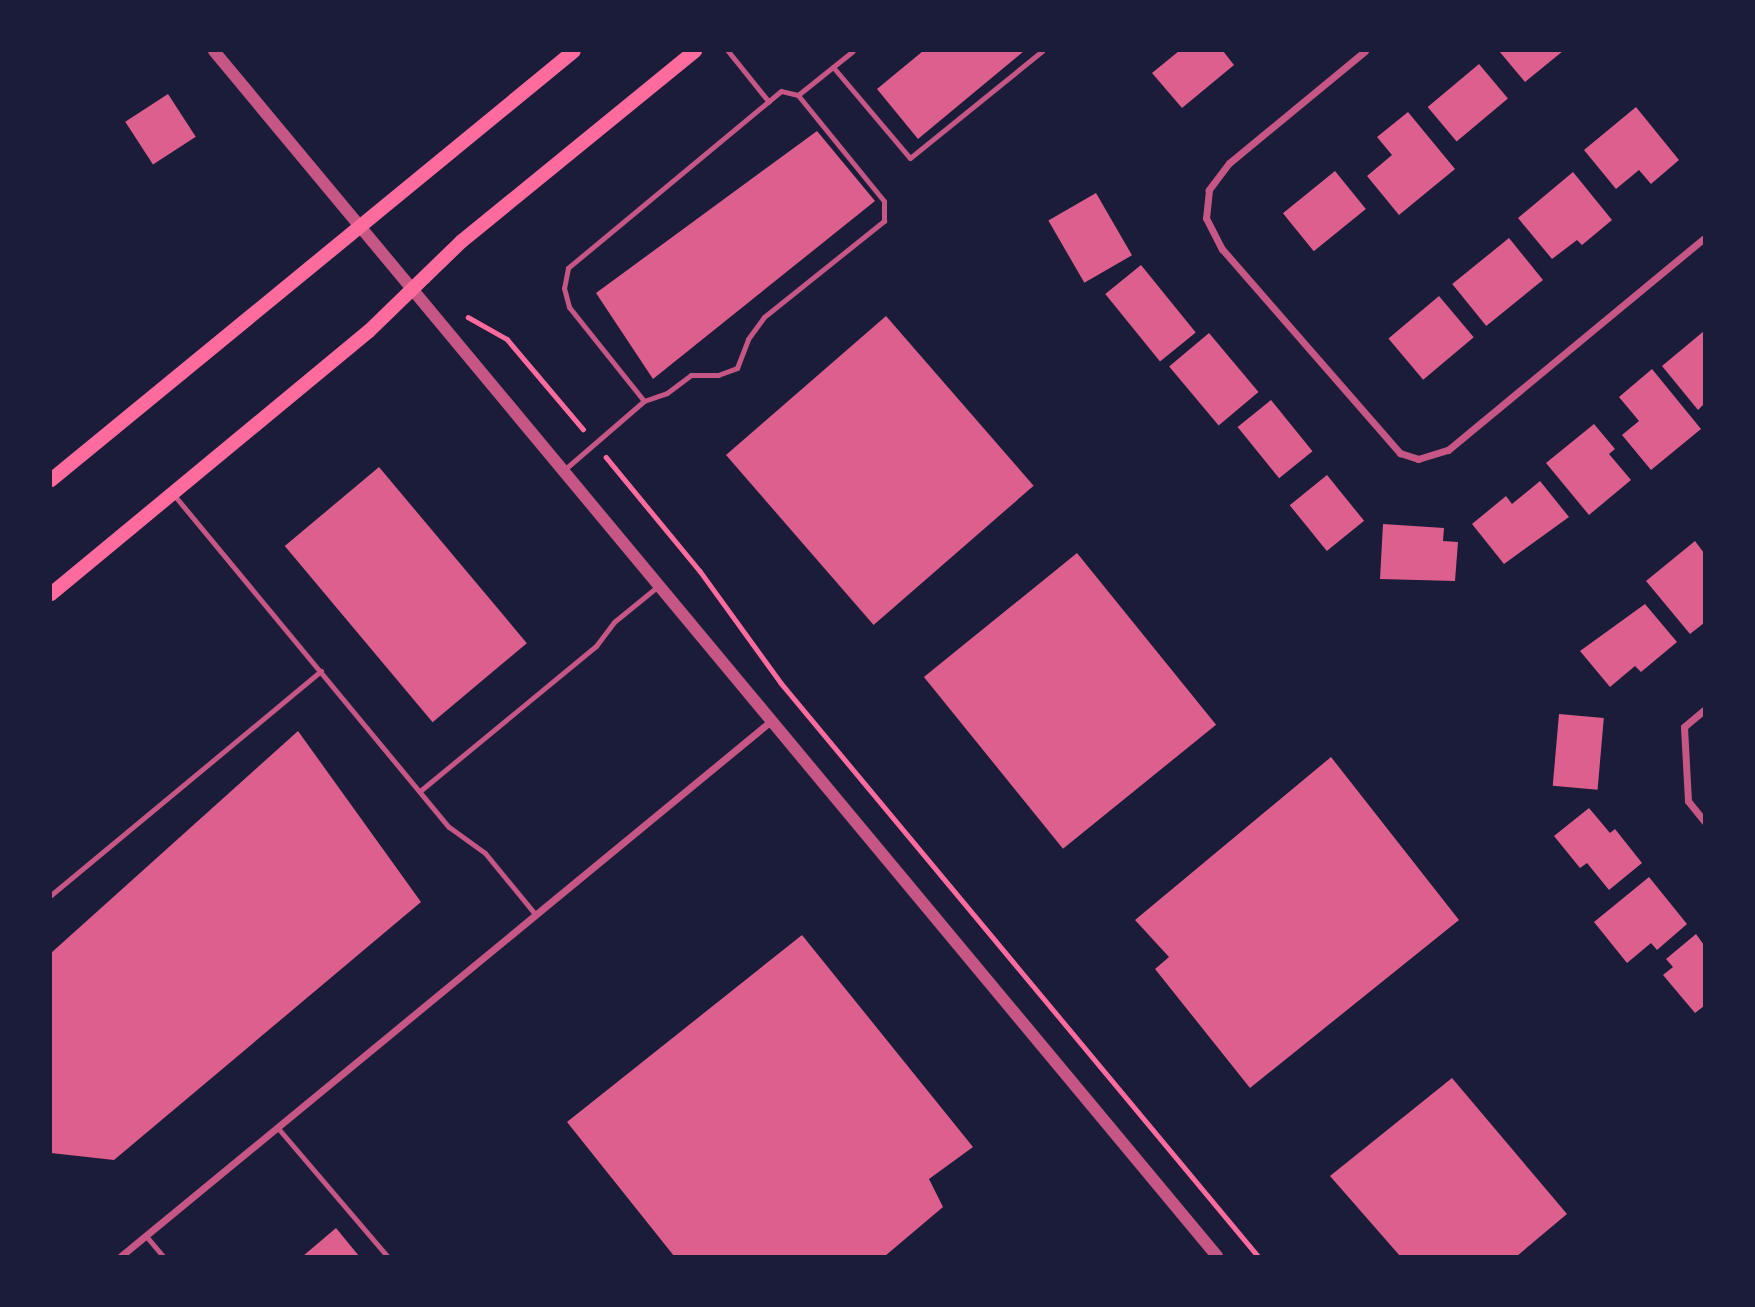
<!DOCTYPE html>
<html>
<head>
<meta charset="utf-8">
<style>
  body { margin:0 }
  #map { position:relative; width:1755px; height:1307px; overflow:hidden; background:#1b1b3a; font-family:"Work Sans",sans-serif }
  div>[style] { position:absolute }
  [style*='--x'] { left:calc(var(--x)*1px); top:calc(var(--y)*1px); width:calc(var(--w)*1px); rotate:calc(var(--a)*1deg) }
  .building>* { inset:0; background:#dd5f8e; transform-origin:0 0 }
  .path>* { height:4.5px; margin:-2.25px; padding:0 2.25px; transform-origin:2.25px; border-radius:2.25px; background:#ff6b9d }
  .service>* { height:5px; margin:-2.5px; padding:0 2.5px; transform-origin:2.5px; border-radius:2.5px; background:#c65784 }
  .minor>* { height:7px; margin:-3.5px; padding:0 3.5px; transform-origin:3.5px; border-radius:3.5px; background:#c65784 }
  .tertiary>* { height:12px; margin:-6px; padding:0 6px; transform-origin:6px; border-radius:6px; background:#c65784 }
  .secondary>* { height:14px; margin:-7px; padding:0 7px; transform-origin:7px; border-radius:7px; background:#ff6b9d }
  span { translate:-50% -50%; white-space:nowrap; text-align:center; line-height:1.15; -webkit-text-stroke:5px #1b1b3a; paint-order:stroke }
  .frame { position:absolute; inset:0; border:52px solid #1b1b3a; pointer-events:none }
</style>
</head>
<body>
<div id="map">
  <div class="building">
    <i style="clip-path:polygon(923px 51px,1024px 51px,918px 139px,877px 89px)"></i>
    <i style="clip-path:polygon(1179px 51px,1223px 51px,1234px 65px,1182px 108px,1152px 73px)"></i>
    <i style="clip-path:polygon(1499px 51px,1563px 51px,1525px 82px)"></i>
    <i style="left:1479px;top:64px;width:45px;height:67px;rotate:50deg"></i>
    <i style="left:168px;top:94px;width:51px;height:51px;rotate:57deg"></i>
    <i style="clip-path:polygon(1636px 107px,1679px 160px,1651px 184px,1639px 170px,1616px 189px,1584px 150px)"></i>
    <i style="clip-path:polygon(1408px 112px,1455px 169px,1399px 215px,1367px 176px,1392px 155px,1377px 137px)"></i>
    <i style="clip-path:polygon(817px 131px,875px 201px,653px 379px,596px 293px)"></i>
    <i style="left:1335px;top:171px;width:49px;height:67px;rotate:51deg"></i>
    <i style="clip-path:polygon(1573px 172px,1612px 220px,1582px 245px,1577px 240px,1552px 259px,1518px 218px)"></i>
    <i style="left:1096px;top:193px;width:72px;height:55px;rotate:60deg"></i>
    <i style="left:1509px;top:238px;width:54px;height:73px;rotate:51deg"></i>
    <i style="left:1141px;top:265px;width:87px;height:46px;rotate:51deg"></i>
    <i style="left:1439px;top:296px;width:54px;height:66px;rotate:50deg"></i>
    <i style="left:886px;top:316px;width:225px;height:212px;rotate:49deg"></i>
    <i style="clip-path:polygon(1704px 331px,1704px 404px,1698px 410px,1662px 366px)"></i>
    <i style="left:1209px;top:333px;width:77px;height:52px;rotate:50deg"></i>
    <i style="clip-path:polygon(1652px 369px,1701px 429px,1651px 470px,1622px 435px,1639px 421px,1619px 397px)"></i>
    <i style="left:1271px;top:400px;width:66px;height:43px;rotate:51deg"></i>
    <i style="clip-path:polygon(1594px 424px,1615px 449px,1609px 454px,1631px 480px,1589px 515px,1546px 463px)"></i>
    <i style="left:379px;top:467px;width:230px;height:123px;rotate:50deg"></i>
    <i style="left:1327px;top:475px;width:59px;height:48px;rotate:51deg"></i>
    <i style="clip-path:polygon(1540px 481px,1569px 517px,1504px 564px,1472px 524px,1506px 496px,1512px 504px)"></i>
    <i style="clip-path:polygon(1383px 524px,1444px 528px,1443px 541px,1458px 542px,1455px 581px,1380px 579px)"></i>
    <i style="clip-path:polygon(1695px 541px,1704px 553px,1704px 623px,1690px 634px,1646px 581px)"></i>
    <i style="left:1077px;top:553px;width:221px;height:197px;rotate:51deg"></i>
    <i style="clip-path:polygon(1645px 604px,1677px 642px,1641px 672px,1635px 666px,1610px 687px,1580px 651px)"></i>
    <i style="left:1559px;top:714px;width:45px;height:72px;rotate:5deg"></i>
    <i style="clip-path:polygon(298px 731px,421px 902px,114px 1160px,51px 1153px,51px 953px)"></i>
    <i style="clip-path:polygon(1331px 757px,1459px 920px,1250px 1088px,1155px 969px,1169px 957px,1135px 920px)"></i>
    <i style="clip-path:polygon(1589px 808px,1610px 833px,1615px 829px,1642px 863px,1609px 890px,1587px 863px,1580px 868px,1554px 836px)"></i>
    <i style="clip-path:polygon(1649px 877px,1687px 924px,1657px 950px,1651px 943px,1627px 963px,1594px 922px)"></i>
    <i style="clip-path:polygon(1696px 934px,1704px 945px,1704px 1006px,1695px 1013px,1663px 975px,1673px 967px,1666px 959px)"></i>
    <i style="clip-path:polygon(802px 935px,973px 1147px,929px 1179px,943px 1207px,885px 1256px,674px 1256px,567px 1122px)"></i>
    <i style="clip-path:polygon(1452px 1078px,1567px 1214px,1517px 1256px,1400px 1256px,1330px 1176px)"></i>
    <i style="clip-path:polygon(336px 1228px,359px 1256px,303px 1256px)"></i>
  </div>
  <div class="path">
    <i style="--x:468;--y:317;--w:45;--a:29.4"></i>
    <i style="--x:507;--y:339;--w:118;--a:49.8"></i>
    <i style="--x:606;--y:457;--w:148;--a:50.5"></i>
    <i style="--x:700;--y:571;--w:138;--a:54.1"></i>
    <i style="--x:781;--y:683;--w:746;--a:50.22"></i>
  </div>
  <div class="service">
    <i style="--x:728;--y:51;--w:65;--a:51.2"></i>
    <i style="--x:833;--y:67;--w:119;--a:49.8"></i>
    <i style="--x:910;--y:158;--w:170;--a:-39"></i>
    <i style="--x:798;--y:95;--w:70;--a:-38.7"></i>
    <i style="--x:564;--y:470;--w:106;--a:-40.8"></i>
    <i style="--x:644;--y:401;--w:24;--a:-19"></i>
    <i style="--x:667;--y:393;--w:30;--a:-37"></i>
    <i style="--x:691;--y:375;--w:27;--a:0"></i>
    <i style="--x:718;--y:375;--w:20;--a:-20"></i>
    <i style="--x:737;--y:368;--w:31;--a:-69"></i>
    <i style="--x:748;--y:339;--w:27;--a:-54"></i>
    <i style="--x:764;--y:317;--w:154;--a:-38.7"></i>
    <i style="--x:884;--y:221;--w:20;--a:-90"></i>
    <i style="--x:884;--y:201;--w:136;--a:-129.1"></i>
    <i style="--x:798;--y:95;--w:17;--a:-167"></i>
    <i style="--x:781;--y:91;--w:277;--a:140.3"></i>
    <i style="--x:568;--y:268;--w:20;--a:101"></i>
    <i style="--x:564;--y:288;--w:20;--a:75"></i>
    <i style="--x:569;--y:307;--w:120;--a:51.4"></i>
    <i style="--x:174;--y:495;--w:431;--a:50.4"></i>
    <i style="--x:449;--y:827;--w:44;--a:35.8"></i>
    <i style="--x:485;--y:853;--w:80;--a:50.6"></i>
    <i style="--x:420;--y:791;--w:228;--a:-39.5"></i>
    <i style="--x:596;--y:646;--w:30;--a:-53"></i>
    <i style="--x:614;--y:622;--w:55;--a:-39.1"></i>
    <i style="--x:51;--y:895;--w:351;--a:-39.7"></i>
    <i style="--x:277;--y:1127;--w:170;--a:49.5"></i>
    <i style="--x:146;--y:1236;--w:26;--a:50"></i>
  </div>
  <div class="minor">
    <i style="--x:1365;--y:51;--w:176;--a:140.5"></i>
    <i style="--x:1229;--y:163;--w:34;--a:127"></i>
    <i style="--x:1209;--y:190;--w:28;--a:96"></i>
    <i style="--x:1206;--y:218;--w:35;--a:63"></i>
    <i style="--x:1222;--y:249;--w:271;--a:48.9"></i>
    <i style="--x:1400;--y:453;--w:19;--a:18"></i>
    <i style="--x:1418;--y:459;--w:31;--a:-17"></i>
    <i style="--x:1448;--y:450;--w:332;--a:-39.6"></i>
    <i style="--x:1704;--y:710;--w:26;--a:140"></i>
    <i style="--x:1684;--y:727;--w:74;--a:86.9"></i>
    <i style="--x:1688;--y:801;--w:26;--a:51"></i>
    <i style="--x:121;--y:1256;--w:842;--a:-39.46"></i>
  </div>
  <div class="tertiary">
    <i style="--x:214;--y:51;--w:1568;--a:50.23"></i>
  </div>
  <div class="secondary">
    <i style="--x:51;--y:480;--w:676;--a:-39.36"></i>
    <i style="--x:51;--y:594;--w:413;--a:-39.6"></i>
    <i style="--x:369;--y:331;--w:129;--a:-44.1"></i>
    <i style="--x:462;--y:241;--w:301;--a:-39.2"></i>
  </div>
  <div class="frame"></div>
</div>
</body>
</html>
